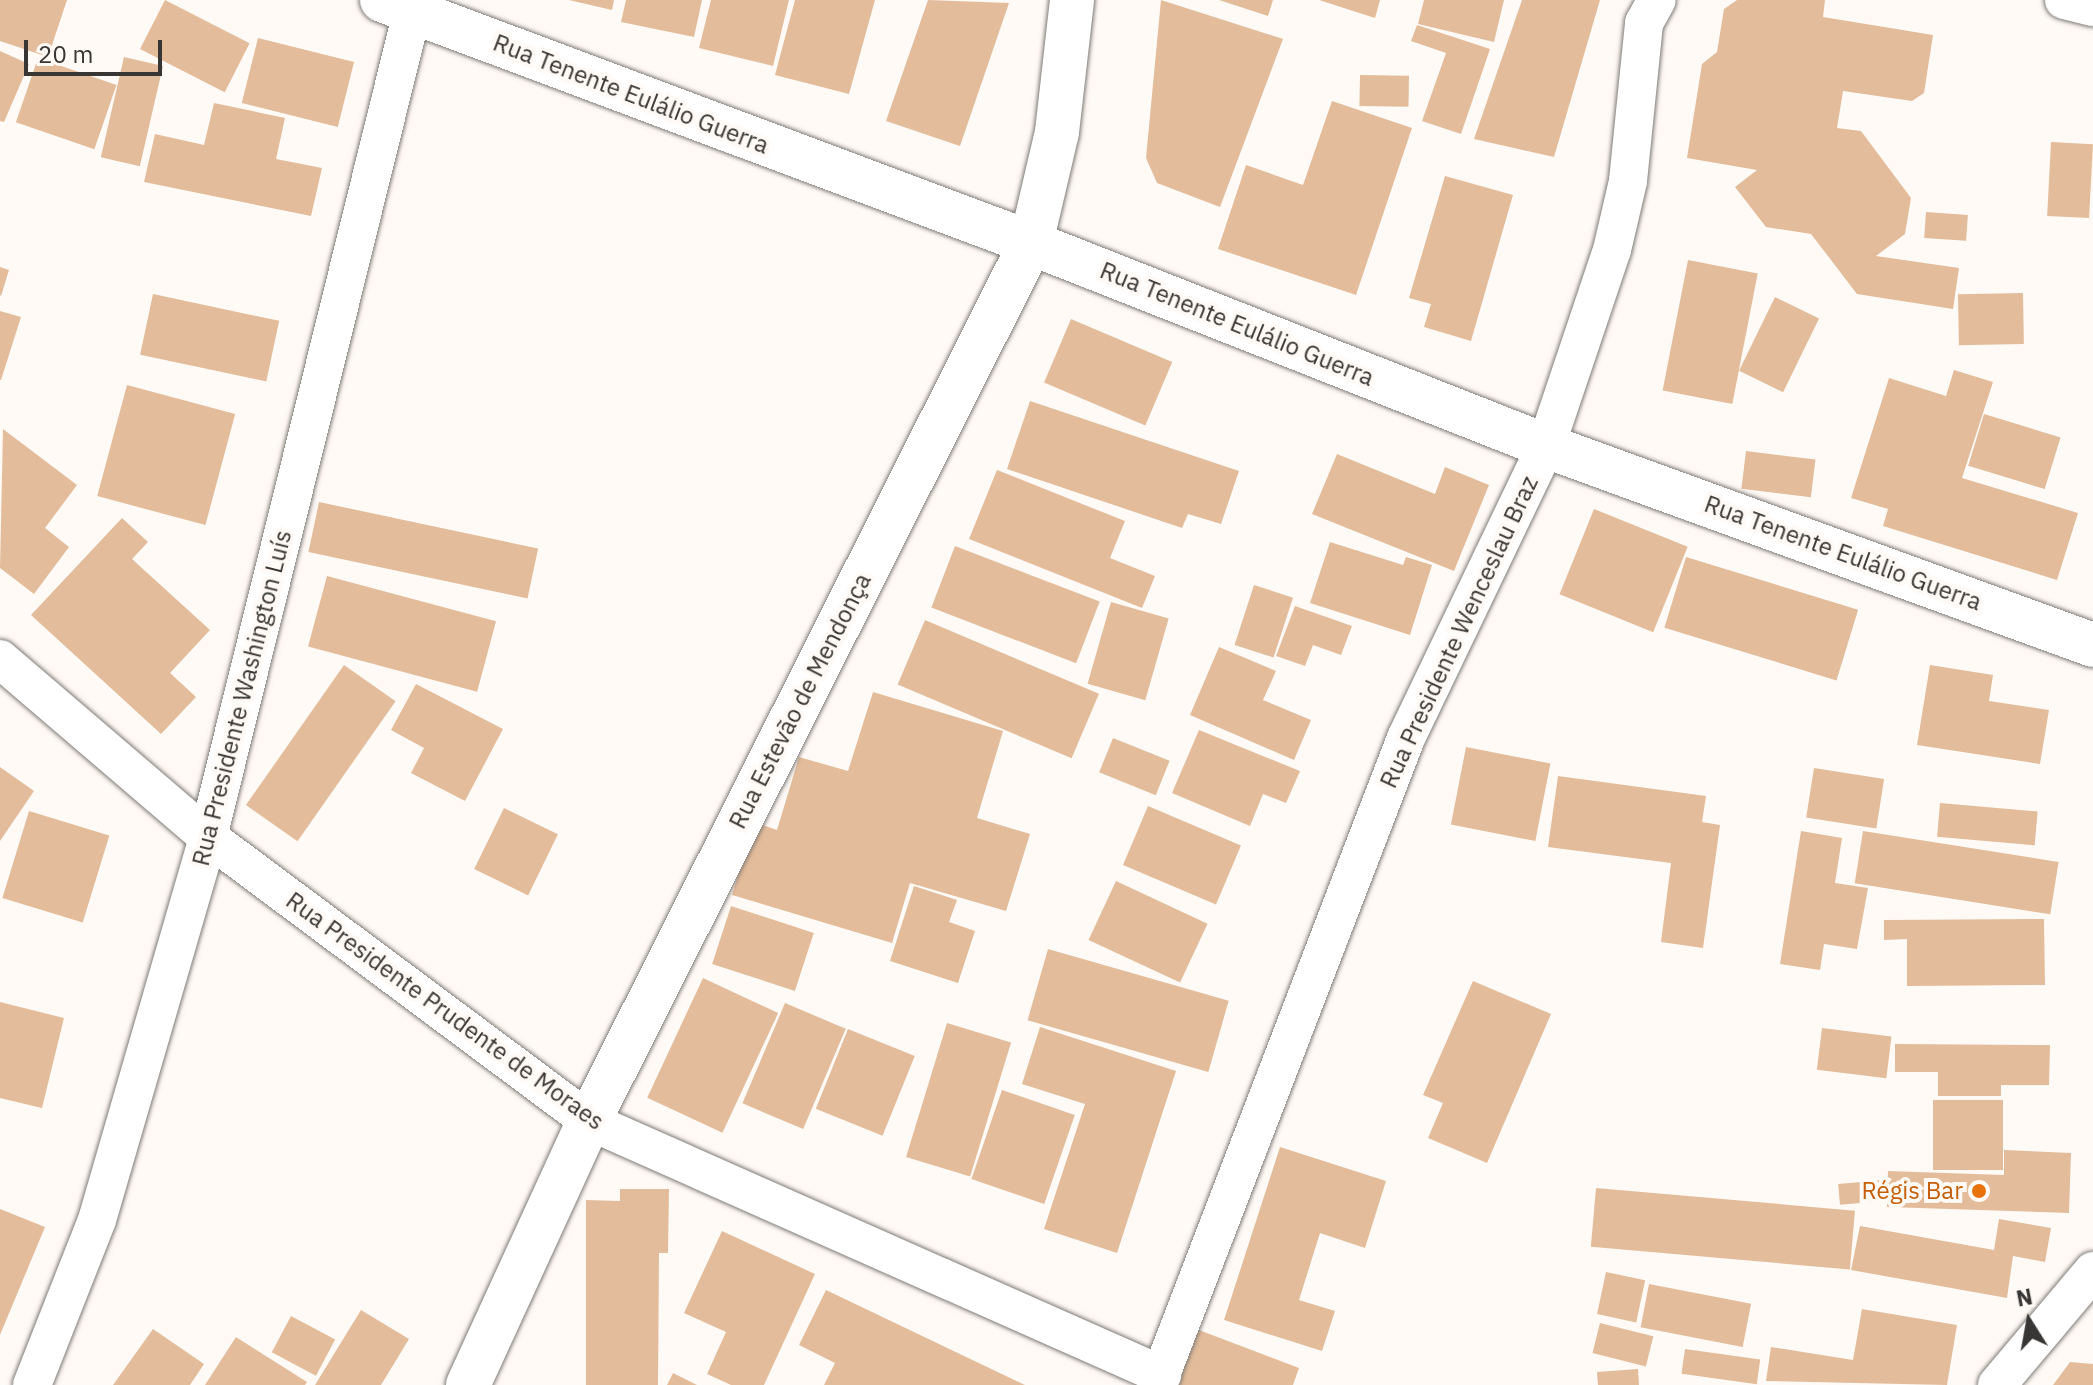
<!DOCTYPE html>
<html>
<head>
<meta charset="utf-8">
<style>
  body { margin:0 }
  #map { position:relative; width:2093px; height:1385px; overflow:hidden; background:#fffaf6; font-family:"IBM Plex Sans",sans-serif }
  div>[style] { position:absolute }
  [style*='--x'] { left:calc(var(--x)*1px); top:calc(var(--y)*1px); width:calc(var(--w)*1px); rotate:calc(var(--a)*1deg) }
  .building>* { inset:0; background:#e3bd9b; transform-origin:0 0 }
  .roads { filter:drop-shadow(0 0 2px #807b76) drop-shadow(0 0 2px #807b76) }
  .minor>* { height:38px; margin:-19px; padding:0 19px; transform-origin:19px; border-radius:19px; background:#fff }
  .tertiary>* { height:44px; margin:-22px; padding:0 22px; transform-origin:22px; border-radius:22px; background:#fff }
  .dots>* { width:22px; height:22px; translate:-50% -50%; box-sizing:border-box; border:4px solid #fffaf6; border-radius:50% }
  span { translate:-50% -50%; white-space:nowrap; text-align:center; line-height:1.15; -webkit-text-stroke:8px #fffaf6; paint-order:stroke }
  .street-label { font-size:24px; color:#383634 }
  .food-label { font-size:24px; color:#c56008 }
  .right { translate:-100% -50%; text-align:right }
  .north { position:absolute; left:1989px; top:1281px; width:80px; height:80px; -webkit-text-stroke:6px #fffaf6; paint-order:stroke; rotate:349deg; font-size:22px; font-weight:700; line-height:32px; text-align:center; color:#383634 }
  .north::after { content:''; display:block; margin:auto; width:28px; height:36px; background:#383634; clip-path:polygon(50% 0,100% 100%,50% 72%,0 100%) }
  .scale { position:absolute; left:24px; top:40px; width:138px; height:36px; box-sizing:border-box; border:4px solid #383634; border-top:0; padding-left:10px; font-size:24px; line-height:28px; white-space:nowrap; color:#383634; -webkit-text-stroke:6px #fffaf6; paint-order:stroke }
</style>
</head>
<body>
<div id="map">
  <div class="building">
    <i style="clip-path:polygon(0 0,67px 0,48px 57px,0 41px)"></i>
    <i style="left:165px;top:0;width:95px;height:55px;rotate:27deg"></i>
    <i style="clip-path:polygon(569px 0,614px 0,612px 10px)"></i>
    <i style="clip-path:polygon(626px 0,702px 0,694px 37px,621px 22px)"></i>
    <i style="clip-path:polygon(711px 0,789px 0,773px 66px,699px 48px)"></i>
    <i style="clip-path:polygon(795px 0,875px 0,849px 94px,775px 75px)"></i>
    <i style="clip-path:polygon(928px 0,1009px 3px,960px 146px,886px 121px)"></i>
    <i style="clip-path:polygon(1161px 0,1283px 39px,1220px 207px,1157px 183px,1146px 158px)"></i>
    <i style="clip-path:polygon(1219px 0,1273px 0,1268px 16px)"></i>
    <i style="clip-path:polygon(1319px 0,1380px 0,1375px 18px)"></i>
    <i style="clip-path:polygon(1424px 0,1504px 0,1494px 42px,1418px 24px)"></i>
    <i style="clip-path:polygon(1522px 0,1600px 0,1554px 157px,1474px 139px)"></i>
    <i style="clip-path:polygon(1737px 0,1825px 0,1823px 17px,1933px 35px,1924px 93px,1912px 101px,1843px 91px,1837px 128px,1861px 131px,1911px 198px,1905px 234px,1876px 256px,1959px 268px,1953px 309px,1857px 294px,1811px 234px,1766px 227px,1735px 187px,1757px 170px,1687px 158px,1702px 64px,1717px 52px,1724px 9px)"></i>
    <i style="clip-path:polygon(1417px 25px,1490px 49px,1461px 134px,1422px 121px,1446px 53px,1411px 41px)"></i>
    <i style="left:258px;top:38px;width:99px;height:67px;rotate:14deg"></i>
    <i style="clip-path:polygon(0 51px,29px 64px,4px 122px,0 121px)"></i>
    <i style="left:124px;top:57px;width:40px;height:103px;rotate:13deg"></i>
    <i style="left:38px;top:58px;width:83px;height:68px;rotate:19deg"></i>
    <i style="left:1360px;top:75px;width:49px;height:31px;rotate:1deg"></i>
    <i style="clip-path:polygon(1332px 101px,1412px 128px,1356px 295px,1218px 249px,1246px 165px,1303px 185px)"></i>
    <i style="clip-path:polygon(214px 103px,285px 118px,276px 159px,322px 168px,311px 216px,144px 182px,155px 134px,204px 145px)"></i>
    <i style="left:2051px;top:142px;width:42px;height:74px;rotate:3deg"></i>
    <i style="clip-path:polygon(1445px 176px,1513px 195px,1471px 341px,1424px 327px,1431px 304px,1409px 298px)"></i>
    <i style="left:1926px;top:212px;width:42px;height:26px;rotate:4deg"></i>
    <i style="left:1688px;top:260px;width:71px;height:133px;rotate:11deg"></i>
    <i style="clip-path:polygon(0 267px,9px 270px,1px 296px,0 295px)"></i>
    <i style="left:2023px;top:293px;width:51px;height:65px;rotate:89deg"></i>
    <i style="left:153px;top:294px;width:129px;height:62px;rotate:12deg"></i>
    <i style="left:1775px;top:297px;width:49px;height:82px;rotate:26deg"></i>
    <i style="clip-path:polygon(0 311px,21px 317px,1px 380px,0 380px)"></i>
    <i style="left:1071px;top:319px;width:110px;height:69px;rotate:23deg"></i>
    <i style="clip-path:polygon(1954px 370px,1993px 382px,1962px 478px,2078px 513px,2057px 580px,1883px 526px,1888px 509px,1851px 498px,1889px 378px,1946px 396px)"></i>
    <i style="left:127px;top:385px;width:112px;height:115px;rotate:15deg"></i>
    <i style="clip-path:polygon(1030px 401px,1239px 471px,1221px 524px,1188px 514px,1182px 528px,1007px 469px)"></i>
    <i style="left:1984px;top:414px;width:80px;height:54px;rotate:17deg"></i>
    <i style="clip-path:polygon(3px 429px,77px 485px,45px 528px,69px 547px,34px 594px,0 568px)"></i>
    <i style="left:1746px;top:451px;width:70px;height:38px;rotate:7deg"></i>
    <i style="clip-path:polygon(1337px 454px,1435px 494px,1445px 467px,1489px 485px,1454px 571px,1312px 514px)"></i>
    <i style="clip-path:polygon(997px 470px,1125px 521px,1110px 558px,1155px 576px,1142px 608px,969px 539px)"></i>
    <i style="left:319px;top:502px;width:224px;height:51px;rotate:12deg"></i>
    <i style="left:1594px;top:509px;width:101px;height:92px;rotate:22deg"></i>
    <i style="clip-path:polygon(122px 518px,148px 542px,132px 559px,210px 630px,170px 673px,196px 697px,161px 734px,31px 615px)"></i>
    <i style="clip-path:polygon(1330px 542px,1403px 565px,1406px 557px,1432px 565px,1410px 635px,1310px 603px)"></i>
    <i style="left:955px;top:546px;width:155px;height:66px;rotate:21deg"></i>
    <i style="left:1686px;top:557px;width:180px;height:74px;rotate:17deg"></i>
    <i style="left:327px;top:576px;width:175px;height:73px;rotate:15deg"></i>
    <i style="left:1254px;top:585px;width:41px;height:63px;rotate:18deg"></i>
    <i style="left:1111px;top:602px;width:60px;height:85px;rotate:16deg"></i>
    <i style="clip-path:polygon(1295px 606px,1352px 626px,1341px 655px,1313px 645px,1305px 666px,1276px 656px)"></i>
    <i style="left:925px;top:620px;width:189px;height:70px;rotate:23deg"></i>
    <i style="clip-path:polygon(1219px 647px,1276px 671px,1263px 700px,1311px 720px,1294px 760px,1190px 715px)"></i>
    <i style="left:344px;top:665px;width:63px;height:171px;rotate:35deg"></i>
    <i style="clip-path:polygon(1930px 665px,1993px 675px,1989px 701px,2049px 710px,2040px 764px,1917px 745px)"></i>
    <i style="clip-path:polygon(416px 684px,503px 729px,465px 801px,411px 773px,424px 748px,391px 730px)"></i>
    <i style="clip-path:polygon(873px 692px,1003px 731px,977px 818px,1030px 834px,1006px 911px,910px 883px,892px 943px,732px 895px,754px 822px,777px 830px,799px 757px,848px 771px)"></i>
    <i style="clip-path:polygon(1199px 730px,1300px 771px,1286px 803px,1263px 794px,1250px 826px,1172px 793px)"></i>
    <i style="left:1113px;top:738px;width:61px;height:37px;rotate:22deg"></i>
    <i style="left:1466px;top:747px;width:86px;height:79px;rotate:11deg"></i>
    <i style="clip-path:polygon(0 767px,34px 791px,0 841px)"></i>
    <i style="left:1814px;top:768px;width:71px;height:50px;rotate:9deg"></i>
    <i style="clip-path:polygon(1558px 776px,1706px 796px,1702px 822px,1720px 825px,1703px 948px,1661px 942px,1671px 863px,1548px 847px)"></i>
    <i style="left:1940px;top:803px;width:98px;height:34px;rotate:5deg"></i>
    <i style="left:1148px;top:806px;width:101px;height:64px;rotate:23deg"></i>
    <i style="left:504px;top:808px;width:60px;height:68px;rotate:26deg"></i>
    <i style="left:29px;top:811px;width:84px;height:91px;rotate:17deg"></i>
    <i style="clip-path:polygon(1801px 831px,1842px 838px,1835px 883px,1868px 888px,1857px 949px,1824px 944px,1820px 970px,1780px 964px)"></i>
    <i style="left:1863px;top:831px;width:198px;height:53px;rotate:9deg"></i>
    <i style="left:1116px;top:881px;width:101px;height:65px;rotate:25deg"></i>
    <i style="clip-path:polygon(914px 886px,957px 900px,949px 922px,975px 931px,958px 983px,890px 961px)"></i>
    <i style="left:731px;top:906px;width:87px;height:61px;rotate:18deg"></i>
    <i style="clip-path:polygon(2044px 919px,2045px 985px,1907px 986px,1907px 939px,1884px 940px,1884px 920px)"></i>
    <i style="left:1048px;top:949px;width:188px;height:74px;rotate:16deg"></i>
    <i style="left:703px;top:978px;width:83px;height:132px;rotate:25deg"></i>
    <i style="clip-path:polygon(1473px 981px,1551px 1014px,1487px 1163px,1428px 1138px,1443px 1103px,1423px 1095px)"></i>
    <i style="clip-path:polygon(0 1002px,64px 1018px,42px 1108px,0 1098px)"></i>
    <i style="left:785px;top:1003px;width:66px;height:109px;rotate:23deg"></i>
    <i style="left:947px;top:1023px;width:67px;height:140px;rotate:17deg"></i>
    <i style="clip-path:polygon(1040px 1027px,1176px 1071px,1117px 1253px,1044px 1229px,1085px 1104px,1022px 1084px)"></i>
    <i style="left:1822px;top:1028px;width:70px;height:42px;rotate:7deg"></i>
    <i style="left:848px;top:1029px;width:72px;height:86px;rotate:22deg"></i>
    <i style="clip-path:polygon(1895px 1044px,2050px 1045px,2049px 1085px,2001px 1085px,2001px 1096px,1938px 1096px,1938px 1072px,1895px 1072px)"></i>
    <i style="left:1002px;top:1090px;width:77px;height:94px;rotate:19deg"></i>
    <i style="left:1933px;top:1100px;width:70px;height:70px"></i>
    <i style="clip-path:polygon(1280px 1147px,1386px 1181px,1365px 1248px,1320px 1233px,1299px 1300px,1335px 1311px,1322px 1351px,1224px 1320px)"></i>
    <i style="clip-path:polygon(2004px 1150px,2071px 1153px,2069px 1213px,1887px 1207px,1888px 1171px,2004px 1175px)"></i>
    <i style="left:1883px;top:1180px;width:21px;height:45px;rotate:85deg"></i>
    <i style="left:1596px;top:1188px;width:260px;height:59px;rotate:5deg"></i>
    <i style="clip-path:polygon(620px 1189px,669px 1189px,668px 1253px,659px 1253px,658px 1385px,586px 1385px,586px 1200px,620px 1201px)"></i>
    <i style="clip-path:polygon(0 1209px,45px 1227px,0 1335px)"></i>
    <i style="clip-path:polygon(1999px 1219px,2051px 1228px,2045px 1262px,2013px 1256px,2007px 1298px,1851px 1270px,1860px 1226px,1994px 1250px)"></i>
    <i style="clip-path:polygon(722px 1231px,815px 1274px,764px 1385px,731px 1385px,707px 1374px,726px 1332px,684px 1313px)"></i>
    <i style="left:1606px;top:1272px;width:40px;height:43px;rotate:12deg"></i>
    <i style="left:1649px;top:1284px;width:104px;height:44px;rotate:11deg"></i>
    <i style="clip-path:polygon(826px 1290px,1025px 1385px,824px 1385px,835px 1363px,799px 1345px)"></i>
    <i style="clip-path:polygon(1862px 1309px,1957px 1325px,1947px 1385px,1766px 1381px,1771px 1347px,1853px 1360px)"></i>
    <i style="clip-path:polygon(361px 1310px,409px 1339px,381px 1385px,315px 1385px)"></i>
    <i style="left:291px;top:1316px;width:50px;height:41px;rotate:28deg"></i>
    <i style="left:1600px;top:1323px;width:55px;height:31px;rotate:14deg"></i>
    <i style="clip-path:polygon(1191px 1327px,1299px 1368px,1293px 1385px,1169px 1385px)"></i>
    <i style="clip-path:polygon(153px 1329px,204px 1364px,190px 1385px,113px 1385px)"></i>
    <i style="clip-path:polygon(236px 1337px,307px 1382px,305px 1385px,205px 1385px)"></i>
    <i style="left:1685px;top:1349px;width:76px;height:25px;rotate:8deg"></i>
    <i style="clip-path:polygon(2070px 1362px,2093px 1364px,2093px 1385px,2053px 1385px)"></i>
    <i style="clip-path:polygon(1638px 1369px,1639px 1385px,1598px 1385px,1597px 1372px)"></i>
    <i style="clip-path:polygon(673px 1373px,697px 1385px,667px 1385px)"></i>
  </div>
  <div class="roads">
    <div class="minor">
      <i style="--x:2064;--y:0;--w:30;--a:14"></i>
      <i style="--x:0;--y:659;--w:274;--a:40.6"></i>
      <i style="--x:208;--y:837;--w:475;--a:36.7"></i>
      <i style="--x:589;--y:1121;--w:627;--a:23.91"></i>
      <i style="--x:32;--y:1385;--w:177;--a:-68.5"></i>
      <i style="--x:97;--y:1220;--w:399;--a:-73.8"></i>
      <i style="--x:208;--y:837;--w:862;--a:-76.11"></i>
      <i style="--x:1157;--y:1385;--w:693;--a:-68.95"></i>
      <i style="--x:1406;--y:738;--w:324;--a:-64.4"></i>
      <i style="--x:1546;--y:446;--w:207;--a:-71.4"></i>
      <i style="--x:1612;--y:250;--w:71;--a:-76.9"></i>
      <i style="--x:1628;--y:181;--w:159;--a:-84.2"></i>
      <i style="--x:1644;--y:23;--w:26;--a:-61"></i>
      <i style="--x:1997;--y:1385;--w:149;--a:-49.9"></i>
    </div>
    <div class="tertiary">
      <i style="--x:382;--y:0;--w:693;--a:20.53"></i>
      <i style="--x:1031;--y:243;--w:554;--a:21.51"></i>
      <i style="--x:1546;--y:446;--w:582;--a:19.99"></i>
      <i style="--x:468;--y:1385;--w:290;--a:-65.4"></i>
      <i style="--x:589;--y:1121;--w:983;--a:-63.28"></i>
      <i style="--x:1031;--y:243;--w:114;--a:-76.8"></i>
      <i style="--x:1057;--y:132;--w:133;--a:-83.5"></i>
    </div>
  </div>
  <div class="dots">
    <i style="left:1979px;top:1191px;background:#e8710a"></i>
  </div>
  <div class="street-label">
    <span style="left:631px;top:94px;rotate:21deg">Rua Tenente Eulálio Guerra</span>
    <span style="left:1237px;top:324px;rotate:22deg">Rua Tenente Eulálio Guerra</span>
    <span style="left:1843px;top:553px;rotate:20deg">Rua Tenente Eulálio Guerra</span>
    <span style="left:1459px;top:632px;rotate:-65deg">Rua Presidente Wenceslau Braz</span>
    <span style="left:242px;top:698px;rotate:-76deg">Rua Presidente Washington Luís</span>
    <span style="left:800px;top:701px;rotate:-63deg">Rua Estevão de Mendonça</span>
    <span style="left:445px;top:1011px;rotate:36deg">Rua Presidente Prudente de Moraes</span>
  </div>
  <div class="food-label">
    <span class="right" style="left:1963px;top:1191px">Régis Bar</span>
  </div>
  <div class="north">N</div>
  <div class="scale">20 m</div>
</div>
</body>
</html>
